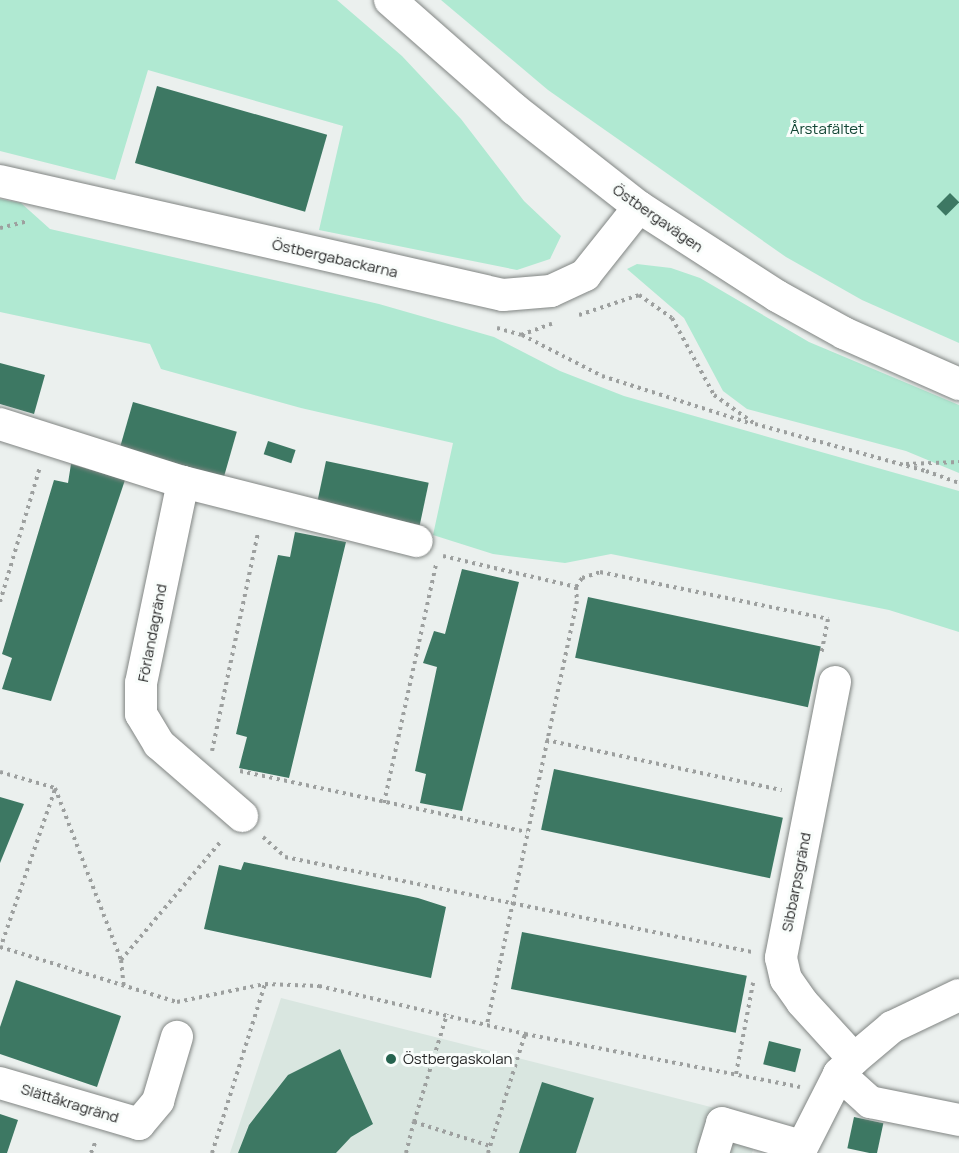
<!DOCTYPE html>
<html>
<head>
<meta charset="utf-8">
<style>
  body { margin:0 }
  #map { position:relative; width:959px; height:1153px; overflow:hidden; background:#ebf0ee; font-family:Manrope,sans-serif }
  div>[style] { position:absolute }
  [style*='--x'] { left:calc(var(--x)*1px); top:calc(var(--y)*1px); width:calc(var(--w)*1px); rotate:calc(var(--a)*1deg) }
  .built>* { inset:0; background:#d9e6e0 }
  .green>* { inset:0; background:#b0e9d2 }
  .building>* { inset:0; background:#3d7863; transform-origin:0 0 }
  .path>* { height:4px; margin-top:-2px; transform-origin:0; background:repeating-linear-gradient(90deg,#9da09f 0 3px,transparent 0 7.5px) }
  .roads { filter:drop-shadow(0 0 2px #818583) drop-shadow(0 0 2px #818583) }
  .minor>* { height:32px; margin:-16px; padding:0 16px; transform-origin:16px; border-radius:16px; background:#fff }
  .dots>* { width:16px; height:16px; translate:-50% -50%; box-sizing:border-box; border:3px solid #f9fdfb; border-radius:50% }
  span { translate:-50% -50%; white-space:nowrap; text-align:center; line-height:1.15; -webkit-text-stroke:6px #f9fdfb; paint-order:stroke }
  .park-label { font-size:15px; color:#134635 }
  .street-label { font-size:15px; color:#282929 }
  .poi-label { font-size:15px; color:#282929 }
  .left { translate:0 -50%; text-align:left }
</style>
</head>
<body>
<div id="map">
  <div class="built">
    <i style="clip-path:polygon(281px 998px,762px 1120px,752px 1153px,230px 1153px)"></i>
  </div>
  <div class="green">
    <i style="clip-path:polygon(0 0,337px 0,402px 56px,461px 119px,524px 201px,561px 236px,550px 259px,517px 270px,319px 230px,343px 126px,148px 70px,115px 180px,0 151px)"></i>
    <i style="clip-path:polygon(441px 0,959px 0,959px 343px,862px 300px,786px 257px,548px 90px)"></i>
    <i style="clip-path:polygon(0 199px,21px 203px,50px 229px,379px 304px,494px 337px,560px 371px,624px 396px,959px 491px,959px 632px,889px 610px,611px 554px,565px 563px,493px 554px,433px 535px,453px 443px,301px 408px,161px 369px,150px 344px,0 312px)"></i>
    <i style="clip-path:polygon(637px 264px,671px 268px,700px 278px,809px 342px,959px 405px,959px 473px,906px 451px,747px 409px,723px 391px,684px 318px,627px 269px)"></i>
  </div>
  <div class="building">
    <i style="left:157px;top:86px;width:177px;height:80px;rotate:16deg"></i>
    <i style="left:950px;top:193px;width:13px;height:19px;rotate:45deg"></i>
    <i style="clip-path:polygon(0 363px,45px 375px,34px 414px,0 404px)"></i>
    <i style="left:133px;top:402px;width:108px;height:47px;rotate:16deg"></i>
    <i style="left:268px;top:441px;width:29px;height:14px;rotate:18deg"></i>
    <i style="left:326px;top:461px;width:105px;height:43px;rotate:12deg"></i>
    <i style="clip-path:polygon(71px 464px,125px 480px,51px 701px,2px 689px,12px 658px,2px 654px,54px 480px,68px 483px)"></i>
    <i style="clip-path:polygon(295px 532px,346px 542px,289px 778px,239px 768px,247px 737px,236px 734px,278px 555px,290px 557px)"></i>
    <i style="clip-path:polygon(462px 569px,519px 582px,462px 811px,420px 803px,426px 774px,415px 771px,437px 667px,423px 663px,434px 631px,445px 634px)"></i>
    <i style="left:588px;top:597px;width:238px;height:62px;rotate:12deg"></i>
    <i style="left:554px;top:769px;width:234px;height:62px;rotate:12deg"></i>
    <i style="clip-path:polygon(0 797px,24px 804px,0 863px)"></i>
    <i style="clip-path:polygon(244px 862px,418px 898px,446px 907px,431px 978px,204px 929px,219px 865px,241px 870px)"></i>
    <i style="left:522px;top:932px;width:229px;height:58px;rotate:11deg"></i>
    <i style="clip-path:polygon(16px 980px,121px 1016px,97px 1087px,0 1054px,0 1027px)"></i>
    <i style="left:769px;top:1041px;width:33px;height:24px;rotate:14deg"></i>
    <i style="clip-path:polygon(340px 1049px,373px 1124px,351px 1137px,336px 1153px,238px 1153px,249px 1125px,288px 1075px)"></i>
    <i style="clip-path:polygon(542px 1082px,594px 1098px,576px 1153px,519px 1153px)"></i>
    <i style="clip-path:polygon(0 1114px,18px 1120px,7px 1153px,0 1153px)"></i>
    <i style="left:854px;top:1117px;width:30px;height:32px;rotate:12deg"></i>
  </div>
  <div class="path">
    <i style="--x:0;--y:228;--w:29;--a:-14"></i>
    <i style="--x:579;--y:315;--w:63;--a:-18.4"></i>
    <i style="--x:639;--y:295;--w:40;--a:34.9"></i>
    <i style="--x:672;--y:318;--w:88;--a:61.4"></i>
    <i style="--x:714;--y:395;--w:50;--a:35.3"></i>
    <i style="--x:755;--y:424;--w:177;--a:15.4"></i>
    <i style="--x:926;--y:471;--w:35;--a:20"></i>
    <i style="--x:497;--y:328;--w:25;--a:16"></i>
    <i style="--x:521;--y:335;--w:33;--a:-20"></i>
    <i style="--x:522;--y:335;--w:90;--a:27.1"></i>
    <i style="--x:602;--y:376;--w:154;--a:17.7"></i>
    <i style="--x:906;--y:464;--w:53;--a:-2.2"></i>
    <i style="--x:443;--y:556;--w:137;--a:13.1"></i>
    <i style="--x:576;--y:587;--w:14;--a:86"></i>
    <i style="--x:577;--y:601;--w:433;--a:102"></i>
    <i style="--x:576;--y:587;--w:11;--a:-56"></i>
    <i style="--x:582;--y:578;--w:19;--a:-18"></i>
    <i style="--x:600;--y:572;--w:233;--a:11.6"></i>
    <i style="--x:828;--y:619;--w:37;--a:101"></i>
    <i style="--x:0;--y:602;--w:141;--a:-73.5"></i>
    <i style="--x:546;--y:740;--w:241;--a:12"></i>
    <i style="--x:212;--y:751;--w:224;--a:-78.1"></i>
    <i style="--x:240;--y:771;--w:293;--a:12"></i>
    <i style="--x:0;--y:772;--w:57;--a:16.2"></i>
    <i style="--x:55;--y:788;--w:184;--a:69"></i>
    <i style="--x:121;--y:960;--w:27;--a:84"></i>
    <i style="--x:384;--y:803;--w:244;--a:-77.7"></i>
    <i style="--x:263;--y:837;--w:30;--a:42"></i>
    <i style="--x:285;--y:857;--w:476;--a:11.5"></i>
    <i style="--x:0;--y:947;--w:185;--a:17.3"></i>
    <i style="--x:177;--y:1002;--w:90;--a:-11.6"></i>
    <i style="--x:265;--y:984;--w:54;--a:2.1"></i>
    <i style="--x:319;--y:986;--w:212;--a:13.1"></i>
    <i style="--x:525;--y:1034;--w:280;--a:10.9"></i>
    <i style="--x:0;--y:949;--w:169;--a:-71"></i>
    <i style="--x:121;--y:960;--w:157;--a:-49.9"></i>
    <i style="--x:736;--y:1074;--w:93;--a:-79.4"></i>
    <i style="--x:414;--y:1122;--w:113;--a:-73"></i>
    <i style="--x:91;--y:1153;--w:11;--a:-68"></i>
    <i style="--x:212;--y:1153;--w:177;--a:-72.6"></i>
    <i style="--x:406;--y:1153;--w:32;--a:-76"></i>
    <i style="--x:414;--y:1122;--w:80;--a:17.5"></i>
    <i style="--x:488;--y:1153;--w:125;--a:-72.7"></i>
  </div>
  <div class="roads">
    <div class="minor">
      <i style="--x:390;--y:0;--w:165;--a:41.3"></i>
      <i style="--x:514;--y:109;--w:159;--a:38.1"></i>
      <i style="--x:639;--y:207;--w:164;--a:32.8"></i>
      <i style="--x:777;--y:296;--w:77;--a:28.9"></i>
      <i style="--x:844;--y:333;--w:126;--a:23.9"></i>
      <i style="--x:0;--y:181;--w:516;--a:12.77"></i>
      <i style="--x:503;--y:295;--w:48;--a:-4.8"></i>
      <i style="--x:551;--y:291;--w:38;--a:-25"></i>
      <i style="--x:585;--y:275;--w:87;--a:-51.5"></i>
      <i style="--x:0;--y:424;--w:192;--a:17.6"></i>
      <i style="--x:183;--y:482;--w:241;--a:14.2"></i>
      <i style="--x:183;--y:482;--w:205;--a:101.8"></i>
      <i style="--x:141;--y:683;--w:31;--a:90"></i>
      <i style="--x:141;--y:714;--w:35;--a:59"></i>
      <i style="--x:159;--y:744;--w:110;--a:40.9"></i>
      <i style="--x:835;--y:682;--w:281;--a:101.1"></i>
      <i style="--x:781;--y:958;--w:22;--a:77"></i>
      <i style="--x:786;--y:979;--w:28;--a:55"></i>
      <i style="--x:802;--y:1002;--w:77;--a:47.6"></i>
      <i style="--x:839;--y:1074;--w:42;--a:42.1"></i>
      <i style="--x:870;--y:1102;--w:91;--a:11.4"></i>
      <i style="--x:0;--y:1083;--w:145;--a:16.4"></i>
      <i style="--x:139;--y:1124;--w:30;--a:-50"></i>
      <i style="--x:158;--y:1101;--w:67;--a:-73.5"></i>
      <i style="--x:713;--y:1153;--w:31;--a:-73"></i>
      <i style="--x:722;--y:1123;--w:82;--a:16.2"></i>
      <i style="--x:799;--y:1153;--w:89;--a:-63.1"></i>
      <i style="--x:839;--y:1074;--w:21;--a:-45"></i>
      <i style="--x:854;--y:1059;--w:50;--a:-40.1"></i>
      <i style="--x:892;--y:1027;--w:74;--a:-25.5"></i>
    </div>
  </div>
  <div class="dots">
    <i style="left:391px;top:1059px;background:#26634f"></i>
  </div>
  <div class="park-label">
    <span style="left:827px;top:129px">Årstafältet</span>
  </div>
  <div class="street-label">
    <span style="left:658px;top:218px;rotate:35deg">Östbergavägen</span>
    <span style="left:335px;top:258px;rotate:13deg">Östbergabackarna</span>
    <span style="left:152px;top:633px;rotate:-79deg">Förlandagränd</span>
    <span style="left:796px;top:882px;rotate:-79deg">Sibbarpsgränd</span>
    <span style="left:70px;top:1103px;rotate:17deg">Slättåkragränd</span>
  </div>
  <div class="poi-label">
    <span class="left" style="left:403px;top:1059px">Östbergaskolan</span>
  </div>
</div>
</body>
</html>
